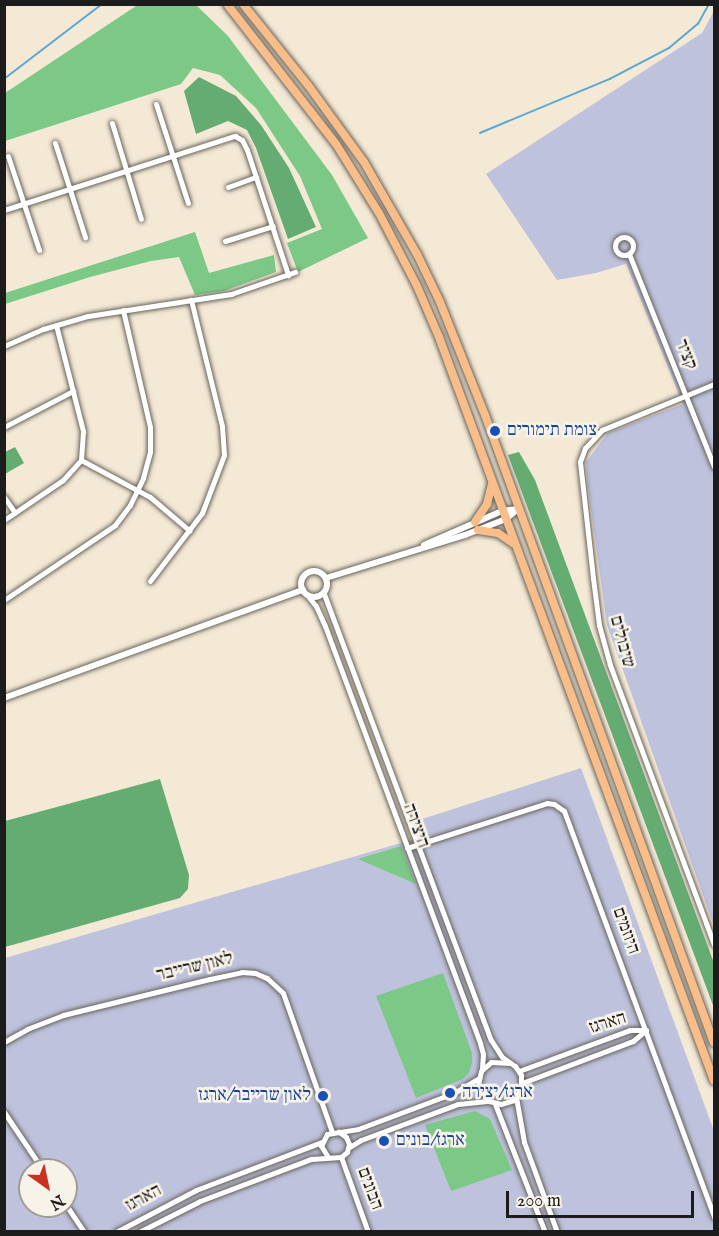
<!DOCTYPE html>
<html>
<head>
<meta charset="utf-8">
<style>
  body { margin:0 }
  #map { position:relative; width:719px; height:1236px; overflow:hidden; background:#f4e9d5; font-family:"IM FELL English","Frank Ruhl Libre",serif }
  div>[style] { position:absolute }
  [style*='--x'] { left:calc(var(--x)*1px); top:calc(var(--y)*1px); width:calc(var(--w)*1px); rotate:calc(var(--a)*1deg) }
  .industrial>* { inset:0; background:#bfc2dd }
  .green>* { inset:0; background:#7cc886 }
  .forest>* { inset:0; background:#65ac73 }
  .stream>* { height:1.5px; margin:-0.75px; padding:0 0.75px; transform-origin:0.75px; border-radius:0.75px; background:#5aa7d3 }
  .roads { filter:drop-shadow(0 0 2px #68645d) drop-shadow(0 0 2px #68645d) }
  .minor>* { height:5px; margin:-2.5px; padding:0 2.5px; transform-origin:2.5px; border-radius:2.5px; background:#fff }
  .minor>.ring { margin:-2.5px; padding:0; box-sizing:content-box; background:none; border:5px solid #fff; border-radius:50% }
  .tertiary>* { height:6px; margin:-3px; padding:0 3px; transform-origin:3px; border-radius:3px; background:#fff }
  .tertiary>.ring { margin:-3px; padding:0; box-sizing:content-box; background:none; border:6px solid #fff; border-radius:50% }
  .trunk>* { height:8px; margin:-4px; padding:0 4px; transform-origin:4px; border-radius:4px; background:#f8bd89 }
  .dots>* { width:16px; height:16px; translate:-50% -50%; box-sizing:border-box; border:3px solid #f7f3e8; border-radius:50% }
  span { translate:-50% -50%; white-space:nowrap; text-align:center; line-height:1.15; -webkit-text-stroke:5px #f7f3e8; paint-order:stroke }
  .street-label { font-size:18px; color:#1c1c1c }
  .transit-label { font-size:18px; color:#164399 }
  .left { translate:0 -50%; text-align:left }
  .right { translate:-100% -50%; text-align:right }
  .frame { position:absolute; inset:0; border:6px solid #1c1c1c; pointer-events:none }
  .north { position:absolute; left:18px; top:1158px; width:60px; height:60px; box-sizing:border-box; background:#f7f3e8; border:2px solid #9f9d96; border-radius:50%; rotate:147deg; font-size:16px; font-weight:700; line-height:24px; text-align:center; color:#1c1c1c }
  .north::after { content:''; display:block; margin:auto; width:21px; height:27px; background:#c8321e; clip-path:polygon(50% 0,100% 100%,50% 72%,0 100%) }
  .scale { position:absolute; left:506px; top:1191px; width:188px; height:27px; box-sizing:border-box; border:3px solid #1c1c1c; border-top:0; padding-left:8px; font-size:18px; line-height:21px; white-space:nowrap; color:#1c1c1c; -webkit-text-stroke:4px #f7f3e8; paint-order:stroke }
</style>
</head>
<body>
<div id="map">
  <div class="industrial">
    <i style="clip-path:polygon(714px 11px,714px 926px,607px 625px,588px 487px,586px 462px,608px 433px,683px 404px,626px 264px,596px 273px,557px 280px,486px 174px,702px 33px)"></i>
    <i style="clip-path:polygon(evenodd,581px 768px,714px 1131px,714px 1231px,5px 1232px,5px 958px,418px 838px,419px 820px,581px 768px,30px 1170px,66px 1170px,66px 1206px,30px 1206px,30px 1170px)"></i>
  </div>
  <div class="green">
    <i style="clip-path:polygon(139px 4px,196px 5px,228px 36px,332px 175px,368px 238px,298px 272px,287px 243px,322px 229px,300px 176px,256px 108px,220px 75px,193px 68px,181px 84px,5px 141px,5px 93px)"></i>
    <i style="clip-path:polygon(195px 232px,209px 273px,274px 255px,276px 272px,224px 291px,195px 295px,179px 257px,151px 261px,90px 277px,5px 304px,5px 293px)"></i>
    <i style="clip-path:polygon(401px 846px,416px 884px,358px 859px)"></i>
    <i style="clip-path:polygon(443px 973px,472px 1053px,472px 1063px,469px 1073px,463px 1079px,416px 1098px,376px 996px)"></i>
    <i style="clip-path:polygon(475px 1111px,490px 1119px,512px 1170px,451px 1191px,425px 1125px)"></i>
  </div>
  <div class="forest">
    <i style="clip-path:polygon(199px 77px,236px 96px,261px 125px,289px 168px,316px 227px,288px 239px,256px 148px,247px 130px,228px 121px,196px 134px,184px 91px)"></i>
    <i style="clip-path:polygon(15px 447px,24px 463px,5px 474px,5px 452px)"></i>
    <i style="clip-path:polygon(519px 452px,535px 480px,714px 963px,714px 1008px,508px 455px)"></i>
    <i style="clip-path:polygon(160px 779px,189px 875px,188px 889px,180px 898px,5px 947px,5px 821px)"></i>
  </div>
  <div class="stream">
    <i style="--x:4;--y:79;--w:123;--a:-37.4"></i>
    <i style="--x:480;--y:133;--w:141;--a:-22.6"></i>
    <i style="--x:610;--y:79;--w:67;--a:-27.7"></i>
    <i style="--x:669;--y:48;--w:38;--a:-40"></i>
    <i style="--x:698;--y:24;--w:23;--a:-61"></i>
  </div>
  <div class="roads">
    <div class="minor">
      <i style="--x:156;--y:104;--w:104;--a:72.1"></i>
      <i style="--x:112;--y:123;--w:100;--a:73.2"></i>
      <i style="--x:55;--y:143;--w:99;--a:72.3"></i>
      <i style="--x:8;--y:156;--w:99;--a:71.7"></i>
      <i style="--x:228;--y:187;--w:30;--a:-20"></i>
      <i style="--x:4;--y:210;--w:243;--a:-17.8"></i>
      <i style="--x:235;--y:136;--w:8;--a:30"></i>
      <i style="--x:242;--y:140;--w:11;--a:63"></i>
      <i style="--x:247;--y:150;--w:132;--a:71.8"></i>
      <i class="ring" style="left:615px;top:237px;width:13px;height:13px"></i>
      <i style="--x:225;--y:241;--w:50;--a:-17.4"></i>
      <i style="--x:629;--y:254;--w:229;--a:68.2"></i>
      <i style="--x:4;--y:346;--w:43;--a:-23.6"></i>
      <i style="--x:43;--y:329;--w:47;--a:-16.1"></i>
      <i style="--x:88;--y:316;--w:145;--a:-8.7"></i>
      <i style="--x:231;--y:294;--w:68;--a:-19"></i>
      <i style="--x:714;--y:384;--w:121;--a:157.7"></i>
      <i style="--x:602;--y:430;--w:25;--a:133"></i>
      <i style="--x:585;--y:448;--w:15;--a:110"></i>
      <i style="--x:580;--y:462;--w:117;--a:83.6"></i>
      <i style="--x:593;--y:578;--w:47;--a:82.7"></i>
      <i style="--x:599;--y:625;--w:41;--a:74.6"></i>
      <i style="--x:610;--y:665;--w:298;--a:69.6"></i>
      <i style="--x:4;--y:427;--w:78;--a:-27.6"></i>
      <i style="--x:81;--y:460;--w:78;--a:28.2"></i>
      <i style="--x:150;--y:497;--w:52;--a:40.4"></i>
      <i style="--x:4;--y:497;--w:19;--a:55"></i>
      <i style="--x:4;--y:520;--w:71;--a:-34.1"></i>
      <i style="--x:63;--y:480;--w:27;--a:-48"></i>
      <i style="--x:81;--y:460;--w:29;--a:-86"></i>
      <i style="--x:83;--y:431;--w:109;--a:-104.3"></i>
      <i style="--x:150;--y:581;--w:86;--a:-52.6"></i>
      <i style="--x:202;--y:513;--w:62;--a:-69.2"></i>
      <i style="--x:224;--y:455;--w:29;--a:-94"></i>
      <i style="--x:222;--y:426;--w:130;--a:-103.8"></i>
      <i style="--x:324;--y:594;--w:476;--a:69.5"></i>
      <i style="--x:491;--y:1040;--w:20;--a:57"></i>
      <i style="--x:502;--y:1057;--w:16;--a:35"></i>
      <i style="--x:515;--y:1066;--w:11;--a:56"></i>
      <i style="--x:521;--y:1075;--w:13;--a:90"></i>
      <i style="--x:521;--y:1088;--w:14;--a:120"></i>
      <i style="--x:514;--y:1100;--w:14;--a:163"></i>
      <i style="--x:501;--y:1104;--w:12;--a:-166"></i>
      <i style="--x:489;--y:1101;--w:19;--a:-125"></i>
      <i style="--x:478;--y:1085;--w:14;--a:-78"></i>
      <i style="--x:481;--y:1071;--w:13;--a:-42"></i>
      <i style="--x:491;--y:1062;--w:19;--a:3"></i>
      <i style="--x:307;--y:595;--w:14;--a:51"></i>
      <i style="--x:316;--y:606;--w:22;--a:66"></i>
      <i style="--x:325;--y:626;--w:445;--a:69.6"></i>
      <i style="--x:480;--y:1043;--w:11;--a:75"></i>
      <i style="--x:483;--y:1054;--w:15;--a:94"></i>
      <i style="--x:4;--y:600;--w:134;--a:-34"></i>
      <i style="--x:115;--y:525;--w:25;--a:-53"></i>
      <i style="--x:130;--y:505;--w:30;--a:-64"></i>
      <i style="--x:143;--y:478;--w:27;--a:-75"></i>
      <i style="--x:150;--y:452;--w:25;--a:-90"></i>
      <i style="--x:150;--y:427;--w:120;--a:-103"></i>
      <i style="--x:407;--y:848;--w:147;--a:-17.8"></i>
      <i style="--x:547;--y:803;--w:7;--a:8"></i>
      <i style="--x:554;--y:804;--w:12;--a:35"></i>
      <i style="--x:564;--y:811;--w:433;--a:69.7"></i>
      <i style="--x:4;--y:1042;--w:26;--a:-29"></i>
      <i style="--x:27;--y:1029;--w:39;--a:-21"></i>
      <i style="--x:63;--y:1015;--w:151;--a:-13.8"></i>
      <i style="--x:210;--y:979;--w:33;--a:-12"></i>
      <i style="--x:242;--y:972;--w:13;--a:4"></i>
      <i style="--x:255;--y:973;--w:13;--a:23"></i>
      <i style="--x:267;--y:978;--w:22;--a:43"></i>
      <i style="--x:283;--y:993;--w:147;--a:70.6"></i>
      <i style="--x:519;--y:1071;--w:118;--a:-20.3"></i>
      <i style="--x:630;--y:1030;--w:16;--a:0"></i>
      <i style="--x:522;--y:1083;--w:119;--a:-20.7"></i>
      <i style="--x:633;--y:1041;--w:17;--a:-40"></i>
      <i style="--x:516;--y:1097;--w:46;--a:79.9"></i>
      <i style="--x:524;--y:1142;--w:96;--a:69.9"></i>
      <i style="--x:495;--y:1104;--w:137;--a:68.7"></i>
      <i style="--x:4;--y:1112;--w:70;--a:56.1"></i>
      <i style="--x:348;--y:1148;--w:15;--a:-32"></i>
      <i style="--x:361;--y:1140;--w:103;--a:-20.4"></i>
      <i style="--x:458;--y:1104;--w:29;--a:-6"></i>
      <i style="--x:328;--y:1157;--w:13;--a:-122"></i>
      <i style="--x:321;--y:1146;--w:13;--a:-63"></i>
      <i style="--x:327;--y:1134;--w:31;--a:-9"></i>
      <i style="--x:358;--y:1129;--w:103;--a:-20.6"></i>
      <i style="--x:454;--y:1093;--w:29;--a:-31"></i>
      <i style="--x:341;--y:1157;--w:80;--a:70.2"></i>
      <i style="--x:66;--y:1205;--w:32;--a:56"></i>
      <i style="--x:116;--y:1232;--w:90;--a:-27.7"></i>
      <i style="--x:196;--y:1190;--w:135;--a:-20.9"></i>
      <i style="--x:139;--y:1232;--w:68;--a:-26.9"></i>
      <i style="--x:200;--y:1201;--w:119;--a:-20.7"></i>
      <i style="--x:311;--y:1159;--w:30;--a:-4"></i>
      <i style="--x:341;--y:1157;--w:8;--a:-40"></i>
      <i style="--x:347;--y:1152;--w:8;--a:-76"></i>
      <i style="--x:349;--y:1144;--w:8;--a:-113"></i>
      <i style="--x:346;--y:1137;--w:9;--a:-144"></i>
    </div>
    <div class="tertiary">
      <i style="--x:424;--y:545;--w:85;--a:-23.6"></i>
      <i style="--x:502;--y:511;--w:16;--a:-7"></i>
      <i class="ring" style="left:301px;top:571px;width:20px;height:20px"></i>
      <i style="--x:326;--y:578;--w:145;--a:-17.2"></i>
      <i style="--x:465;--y:535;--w:44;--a:-21.3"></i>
      <i style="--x:506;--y:519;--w:16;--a:-40"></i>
      <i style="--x:4;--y:698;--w:318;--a:-19.9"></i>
    </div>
    <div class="trunk">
      <i style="--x:227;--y:4;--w:177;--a:52.1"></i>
      <i style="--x:336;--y:144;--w:81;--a:58.1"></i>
      <i style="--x:379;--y:213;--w:82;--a:62.5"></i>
      <i style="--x:417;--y:286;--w:56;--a:66.7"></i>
      <i style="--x:439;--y:337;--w:793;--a:69.71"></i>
      <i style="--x:243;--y:4;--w:104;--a:51.3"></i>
      <i style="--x:308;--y:85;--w:95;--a:54"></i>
      <i style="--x:364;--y:162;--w:106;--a:60.1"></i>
      <i style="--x:417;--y:254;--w:53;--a:64.4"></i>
      <i style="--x:440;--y:302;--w:122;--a:68.3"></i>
      <i style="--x:485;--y:415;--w:668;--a:69.97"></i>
      <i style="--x:475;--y:522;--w:22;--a:-56"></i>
      <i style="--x:487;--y:504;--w:21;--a:-76"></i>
      <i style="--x:478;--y:530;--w:20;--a:9"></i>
      <i style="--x:498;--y:533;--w:18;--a:34"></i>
    </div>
  </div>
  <div class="dots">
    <i style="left:495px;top:431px;background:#1a4fb4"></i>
    <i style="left:450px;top:1093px;background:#1a4fb4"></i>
    <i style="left:323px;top:1096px;background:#1a4fb4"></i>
    <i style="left:384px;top:1141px;background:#1a4fb4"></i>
  </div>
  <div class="street-label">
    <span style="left:685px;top:355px;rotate:68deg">קציר</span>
    <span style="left:621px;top:642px;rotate:75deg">שיבולים</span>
    <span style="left:415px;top:826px;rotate:70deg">היצירה</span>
    <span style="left:625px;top:931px;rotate:70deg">היוזמים</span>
    <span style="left:195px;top:968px;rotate:-13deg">לאון שרייבר</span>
    <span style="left:608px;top:1024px;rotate:-17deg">הארגז</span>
    <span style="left:369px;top:1189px;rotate:70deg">הבונים</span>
    <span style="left:144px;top:1199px;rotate:-28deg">הארגז</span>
  </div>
  <div class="transit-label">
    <span class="left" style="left:507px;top:431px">צומת תימורים</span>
    <span class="left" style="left:462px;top:1093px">ארגז/יצירה</span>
    <span class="right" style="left:311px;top:1096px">לאון שרייבר/ארגז</span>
    <span class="left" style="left:396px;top:1141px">ארגז/בונים</span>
  </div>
  <div class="frame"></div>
  <div class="north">N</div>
  <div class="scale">200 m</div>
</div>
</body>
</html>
